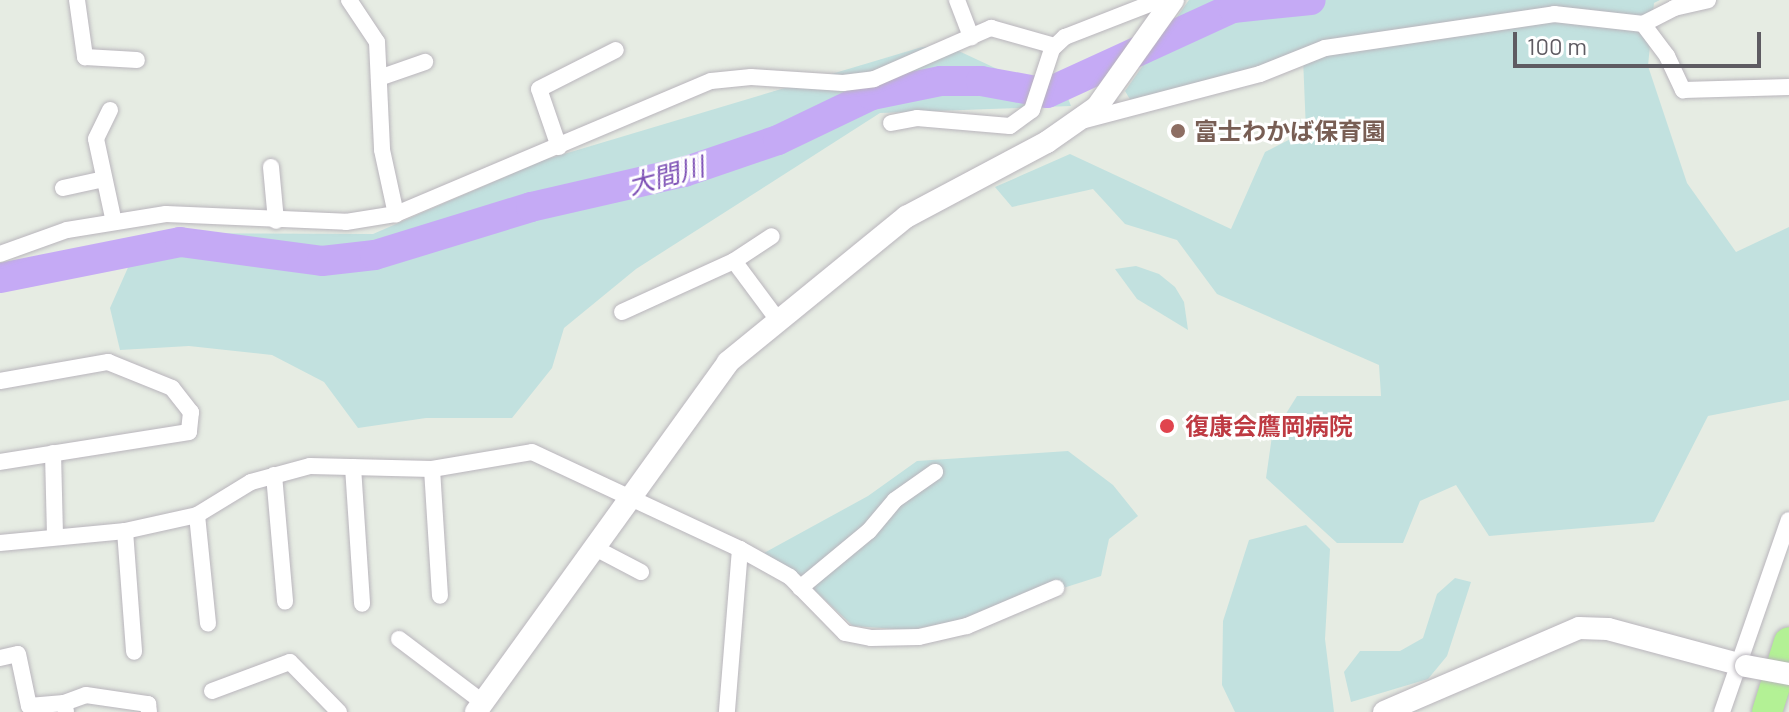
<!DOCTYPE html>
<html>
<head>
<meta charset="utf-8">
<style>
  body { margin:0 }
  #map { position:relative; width:1789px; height:712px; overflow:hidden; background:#e6ece3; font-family:Barlow,"Noto Sans JP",sans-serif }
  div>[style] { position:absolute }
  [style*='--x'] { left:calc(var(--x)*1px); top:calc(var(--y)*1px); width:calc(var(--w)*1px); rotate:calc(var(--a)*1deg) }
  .green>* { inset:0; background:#c2e1df }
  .river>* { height:30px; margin:-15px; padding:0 15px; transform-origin:15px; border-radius:15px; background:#c5aaf5 }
  .roads { filter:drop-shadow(0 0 2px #b9b5bc) drop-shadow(0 0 2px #b9b5bc) }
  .minor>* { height:16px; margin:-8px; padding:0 8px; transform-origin:8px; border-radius:8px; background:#fff }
  .tertiary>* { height:22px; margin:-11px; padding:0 11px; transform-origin:11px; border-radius:11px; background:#fff }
  .motorway>* { height:30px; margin:-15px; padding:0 15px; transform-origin:15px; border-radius:15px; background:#b3f195 }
  .bridges { filter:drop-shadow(0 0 2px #b9b5bc) drop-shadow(0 0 2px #b9b5bc) }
  .tertiary-bridge>* { height:22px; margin:-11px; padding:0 11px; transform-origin:11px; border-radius:11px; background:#fff }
  .dots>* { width:22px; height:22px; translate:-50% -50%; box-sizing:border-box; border:4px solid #fff; border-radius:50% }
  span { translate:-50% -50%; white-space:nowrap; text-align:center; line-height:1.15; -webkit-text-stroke:6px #fff; paint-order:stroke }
  .education-label { font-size:24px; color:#785e54; font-weight:700 }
  .left { translate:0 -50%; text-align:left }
  .health-label { font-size:24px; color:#be3a42; font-weight:700 }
  .water-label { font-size:26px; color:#7d50b5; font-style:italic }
  .scale { position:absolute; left:1513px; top:32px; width:248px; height:36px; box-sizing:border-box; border:4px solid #5e5b62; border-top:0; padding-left:10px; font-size:24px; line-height:28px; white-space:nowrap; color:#5e5b62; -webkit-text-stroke:6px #fff; paint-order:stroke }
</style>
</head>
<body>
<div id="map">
  <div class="green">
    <i style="clip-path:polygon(1189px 0,1660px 0,1654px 3px,1648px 66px,1687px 183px,1736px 252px,1789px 227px,1789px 400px,1708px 416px,1654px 522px,1489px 536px,1456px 485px,1420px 501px,1403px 543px,1337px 543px,1266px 478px,1272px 436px,1297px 396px,1381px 396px,1379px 365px,1217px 294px,1177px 240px,1125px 224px,1093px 189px,1012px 207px,995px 187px,1070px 154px,1231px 229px,1265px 152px,1306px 131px,1303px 58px,1131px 101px,1125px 91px)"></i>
    <i style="clip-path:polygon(948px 46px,1008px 74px,1065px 91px,1071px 106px,880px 113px,636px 269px,564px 328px,552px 368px,512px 418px,426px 418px,358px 428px,324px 382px,272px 355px,189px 346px,120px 350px,110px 308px,134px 254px,154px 233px,373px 234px,544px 160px,922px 47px)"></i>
    <i style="clip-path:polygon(1136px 266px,1159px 274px,1175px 287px,1184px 302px,1188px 330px,1137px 299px,1115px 269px)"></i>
    <i style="clip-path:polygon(1068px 451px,1113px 485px,1138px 516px,1109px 539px,1101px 576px,966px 619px,910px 630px,853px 626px,796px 573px,764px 553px,868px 496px,917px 461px)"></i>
    <i style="clip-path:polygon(1306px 525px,1330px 549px,1325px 639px,1334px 712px,1235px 712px,1222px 685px,1223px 621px,1249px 540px)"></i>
    <i style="clip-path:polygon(1455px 578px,1471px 582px,1447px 656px,1428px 679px,1351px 702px,1344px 672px,1360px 651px,1400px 651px,1423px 638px,1437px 594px)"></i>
  </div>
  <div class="river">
    <i style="--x:0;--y:278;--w:184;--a:-11.3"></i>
    <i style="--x:180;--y:242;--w:143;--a:7.6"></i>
    <i style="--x:322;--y:261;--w:53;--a:-6.5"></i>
    <i style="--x:375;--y:255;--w:163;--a:-17.1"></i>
    <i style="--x:531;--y:207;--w:157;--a:-12.9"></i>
    <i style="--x:684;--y:172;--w:99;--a:-18.8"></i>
    <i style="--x:778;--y:140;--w:104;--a:-25.6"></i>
    <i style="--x:872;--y:95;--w:70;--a:-11.5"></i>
    <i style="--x:941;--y:81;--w:40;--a:0"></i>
    <i style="--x:981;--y:81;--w:67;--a:10.3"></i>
    <i style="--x:1047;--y:93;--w:205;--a:-24.6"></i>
    <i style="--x:1233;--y:8;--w:78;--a:-5.9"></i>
  </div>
  <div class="roads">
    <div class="minor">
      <i style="--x:77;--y:0;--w:58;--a:82"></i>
      <i style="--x:85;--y:57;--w:52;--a:3.3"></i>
      <i style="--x:349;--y:0;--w:50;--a:56.3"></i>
      <i style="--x:377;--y:42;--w:108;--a:87.3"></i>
      <i style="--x:382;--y:150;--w:66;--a:77.7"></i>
      <i style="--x:957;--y:0;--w:40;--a:69"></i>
      <i style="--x:1643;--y:24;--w:35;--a:-27"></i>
      <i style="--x:1674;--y:8;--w:35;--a:-13"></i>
      <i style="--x:379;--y:78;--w:49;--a:-19.2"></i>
      <i style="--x:110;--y:110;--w:32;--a:116"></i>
      <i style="--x:96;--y:139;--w:85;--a:77.8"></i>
      <i style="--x:1085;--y:120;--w:181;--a:-14.7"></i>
      <i style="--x:1260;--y:74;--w:70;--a:-21.8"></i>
      <i style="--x:1325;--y:48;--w:232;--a:-8.4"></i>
      <i style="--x:1554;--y:14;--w:90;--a:6.4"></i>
      <i style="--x:1643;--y:24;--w:40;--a:53"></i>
      <i style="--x:1667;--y:56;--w:38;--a:65"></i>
      <i style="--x:1683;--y:90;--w:106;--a:-1.6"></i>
      <i style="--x:891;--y:123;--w:26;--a:-11"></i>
      <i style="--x:917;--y:118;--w:93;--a:4.9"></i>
      <i style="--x:1010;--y:126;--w:27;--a:-36"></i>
      <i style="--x:1032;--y:110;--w:64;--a:-71.8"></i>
      <i style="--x:1052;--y:49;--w:18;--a:-43"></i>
      <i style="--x:1065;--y:37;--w:102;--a:-21.3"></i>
      <i style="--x:559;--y:147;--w:61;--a:-109"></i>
      <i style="--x:539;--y:89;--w:86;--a:-26.9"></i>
      <i style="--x:271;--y:167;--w:54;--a:84.7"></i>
      <i style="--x:63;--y:188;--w:42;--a:-12.4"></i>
      <i style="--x:0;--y:254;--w:71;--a:-19.7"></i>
      <i style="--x:67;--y:230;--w:100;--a:-9.2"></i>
      <i style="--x:166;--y:214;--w:180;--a:2.5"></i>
      <i style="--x:346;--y:222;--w:51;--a:-9.1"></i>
      <i style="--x:396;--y:214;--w:342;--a:-22.9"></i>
      <i style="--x:711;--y:81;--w:40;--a:-5.7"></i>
      <i style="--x:751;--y:77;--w:92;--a:3.7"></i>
      <i style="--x:843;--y:83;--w:31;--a:-7"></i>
      <i style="--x:874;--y:79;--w:128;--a:-23.6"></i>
      <i style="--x:991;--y:28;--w:66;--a:15.7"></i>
      <i style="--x:734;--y:261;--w:72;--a:53.4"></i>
      <i style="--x:622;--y:312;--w:123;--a:-24.5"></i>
      <i style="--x:734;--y:261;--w:45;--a:-33.3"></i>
      <i style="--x:0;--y:381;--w:110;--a:-10"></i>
      <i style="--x:108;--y:362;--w:69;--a:22.1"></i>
      <i style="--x:172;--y:388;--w:31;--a:52"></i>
      <i style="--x:191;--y:412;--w:20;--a:96"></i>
      <i style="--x:189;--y:432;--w:191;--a:171"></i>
      <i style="--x:53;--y:453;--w:83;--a:88.6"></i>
      <i style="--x:353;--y:467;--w:137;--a:86.2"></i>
      <i style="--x:432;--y:469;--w:127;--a:86.4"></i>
      <i style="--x:274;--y:475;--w:127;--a:85"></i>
      <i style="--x:197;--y:515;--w:109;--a:84.2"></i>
      <i style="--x:125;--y:531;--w:121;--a:85.7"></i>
      <i style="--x:0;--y:543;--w:126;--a:-5.5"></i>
      <i style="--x:125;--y:531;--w:74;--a:-12.5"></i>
      <i style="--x:197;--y:515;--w:63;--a:-31.4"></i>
      <i style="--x:251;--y:482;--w:61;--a:-15.2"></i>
      <i style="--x:310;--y:466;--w:122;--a:1.4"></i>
      <i style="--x:432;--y:469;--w:101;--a:-9.6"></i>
      <i style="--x:532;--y:452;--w:230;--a:25"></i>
      <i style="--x:740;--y:549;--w:164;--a:94.6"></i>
      <i style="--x:595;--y:548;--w:52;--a:27.6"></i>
      <i style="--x:740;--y:549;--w:57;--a:29.2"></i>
      <i style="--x:790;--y:577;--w:78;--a:45.5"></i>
      <i style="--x:845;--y:633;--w:26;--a:11"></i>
      <i style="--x:871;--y:638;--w:48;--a:-1.2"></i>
      <i style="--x:919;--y:637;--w:49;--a:-12.9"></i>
      <i style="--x:967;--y:626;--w:97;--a:-23.1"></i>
      <i style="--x:800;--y:588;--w:89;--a:-39.6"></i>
      <i style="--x:869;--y:531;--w:40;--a:-50"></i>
      <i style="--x:895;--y:500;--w:49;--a:-35"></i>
      <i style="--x:399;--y:639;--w:103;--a:37.1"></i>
      <i style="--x:0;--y:658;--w:18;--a:-13"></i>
      <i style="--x:18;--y:654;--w:53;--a:78.1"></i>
      <i style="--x:29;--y:706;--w:35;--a:-5"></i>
      <i style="--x:64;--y:703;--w:9;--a:77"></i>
      <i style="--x:212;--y:691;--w:83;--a:-20.4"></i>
      <i style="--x:290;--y:662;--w:70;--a:45.6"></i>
      <i style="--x:64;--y:703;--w:23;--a:-20"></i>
      <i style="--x:86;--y:695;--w:63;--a:8.3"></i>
      <i style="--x:148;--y:704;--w:8;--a:83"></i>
      <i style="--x:1722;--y:712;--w:203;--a:-70.8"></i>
    </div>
    <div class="tertiary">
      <i style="--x:476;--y:712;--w:431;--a:-54.2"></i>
      <i style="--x:728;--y:362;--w:230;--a:-39.2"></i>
      <i style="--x:906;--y:217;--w:160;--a:-28"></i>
      <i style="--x:1047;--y:142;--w:61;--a:-35"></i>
      <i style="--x:1097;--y:107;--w:131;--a:-54.6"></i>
      <i style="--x:1384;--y:712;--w:212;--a:-23.3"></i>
      <i style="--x:1579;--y:628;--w:29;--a:2"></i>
      <i style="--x:1608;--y:629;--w:143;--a:15"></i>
    </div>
    <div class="motorway">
      <i style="--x:1767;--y:712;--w:73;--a:-72.6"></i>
    </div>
  </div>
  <div class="bridges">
    <div class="tertiary-bridge">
      <i style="--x:1746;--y:666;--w:44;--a:10.5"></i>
    </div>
  </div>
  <div class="dots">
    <i style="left:1178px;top:131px;background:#8d6e63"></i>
    <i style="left:1167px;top:426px;background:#e0444e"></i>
  </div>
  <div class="education-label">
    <span class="left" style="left:1194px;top:131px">富士わかば保育園</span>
  </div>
  <div class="health-label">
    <span class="left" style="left:1185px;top:426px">復康会鷹岡病院</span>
  </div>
  <div class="water-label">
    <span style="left:666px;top:175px;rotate:-15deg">大間川</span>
  </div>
  <div class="scale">100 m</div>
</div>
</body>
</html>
